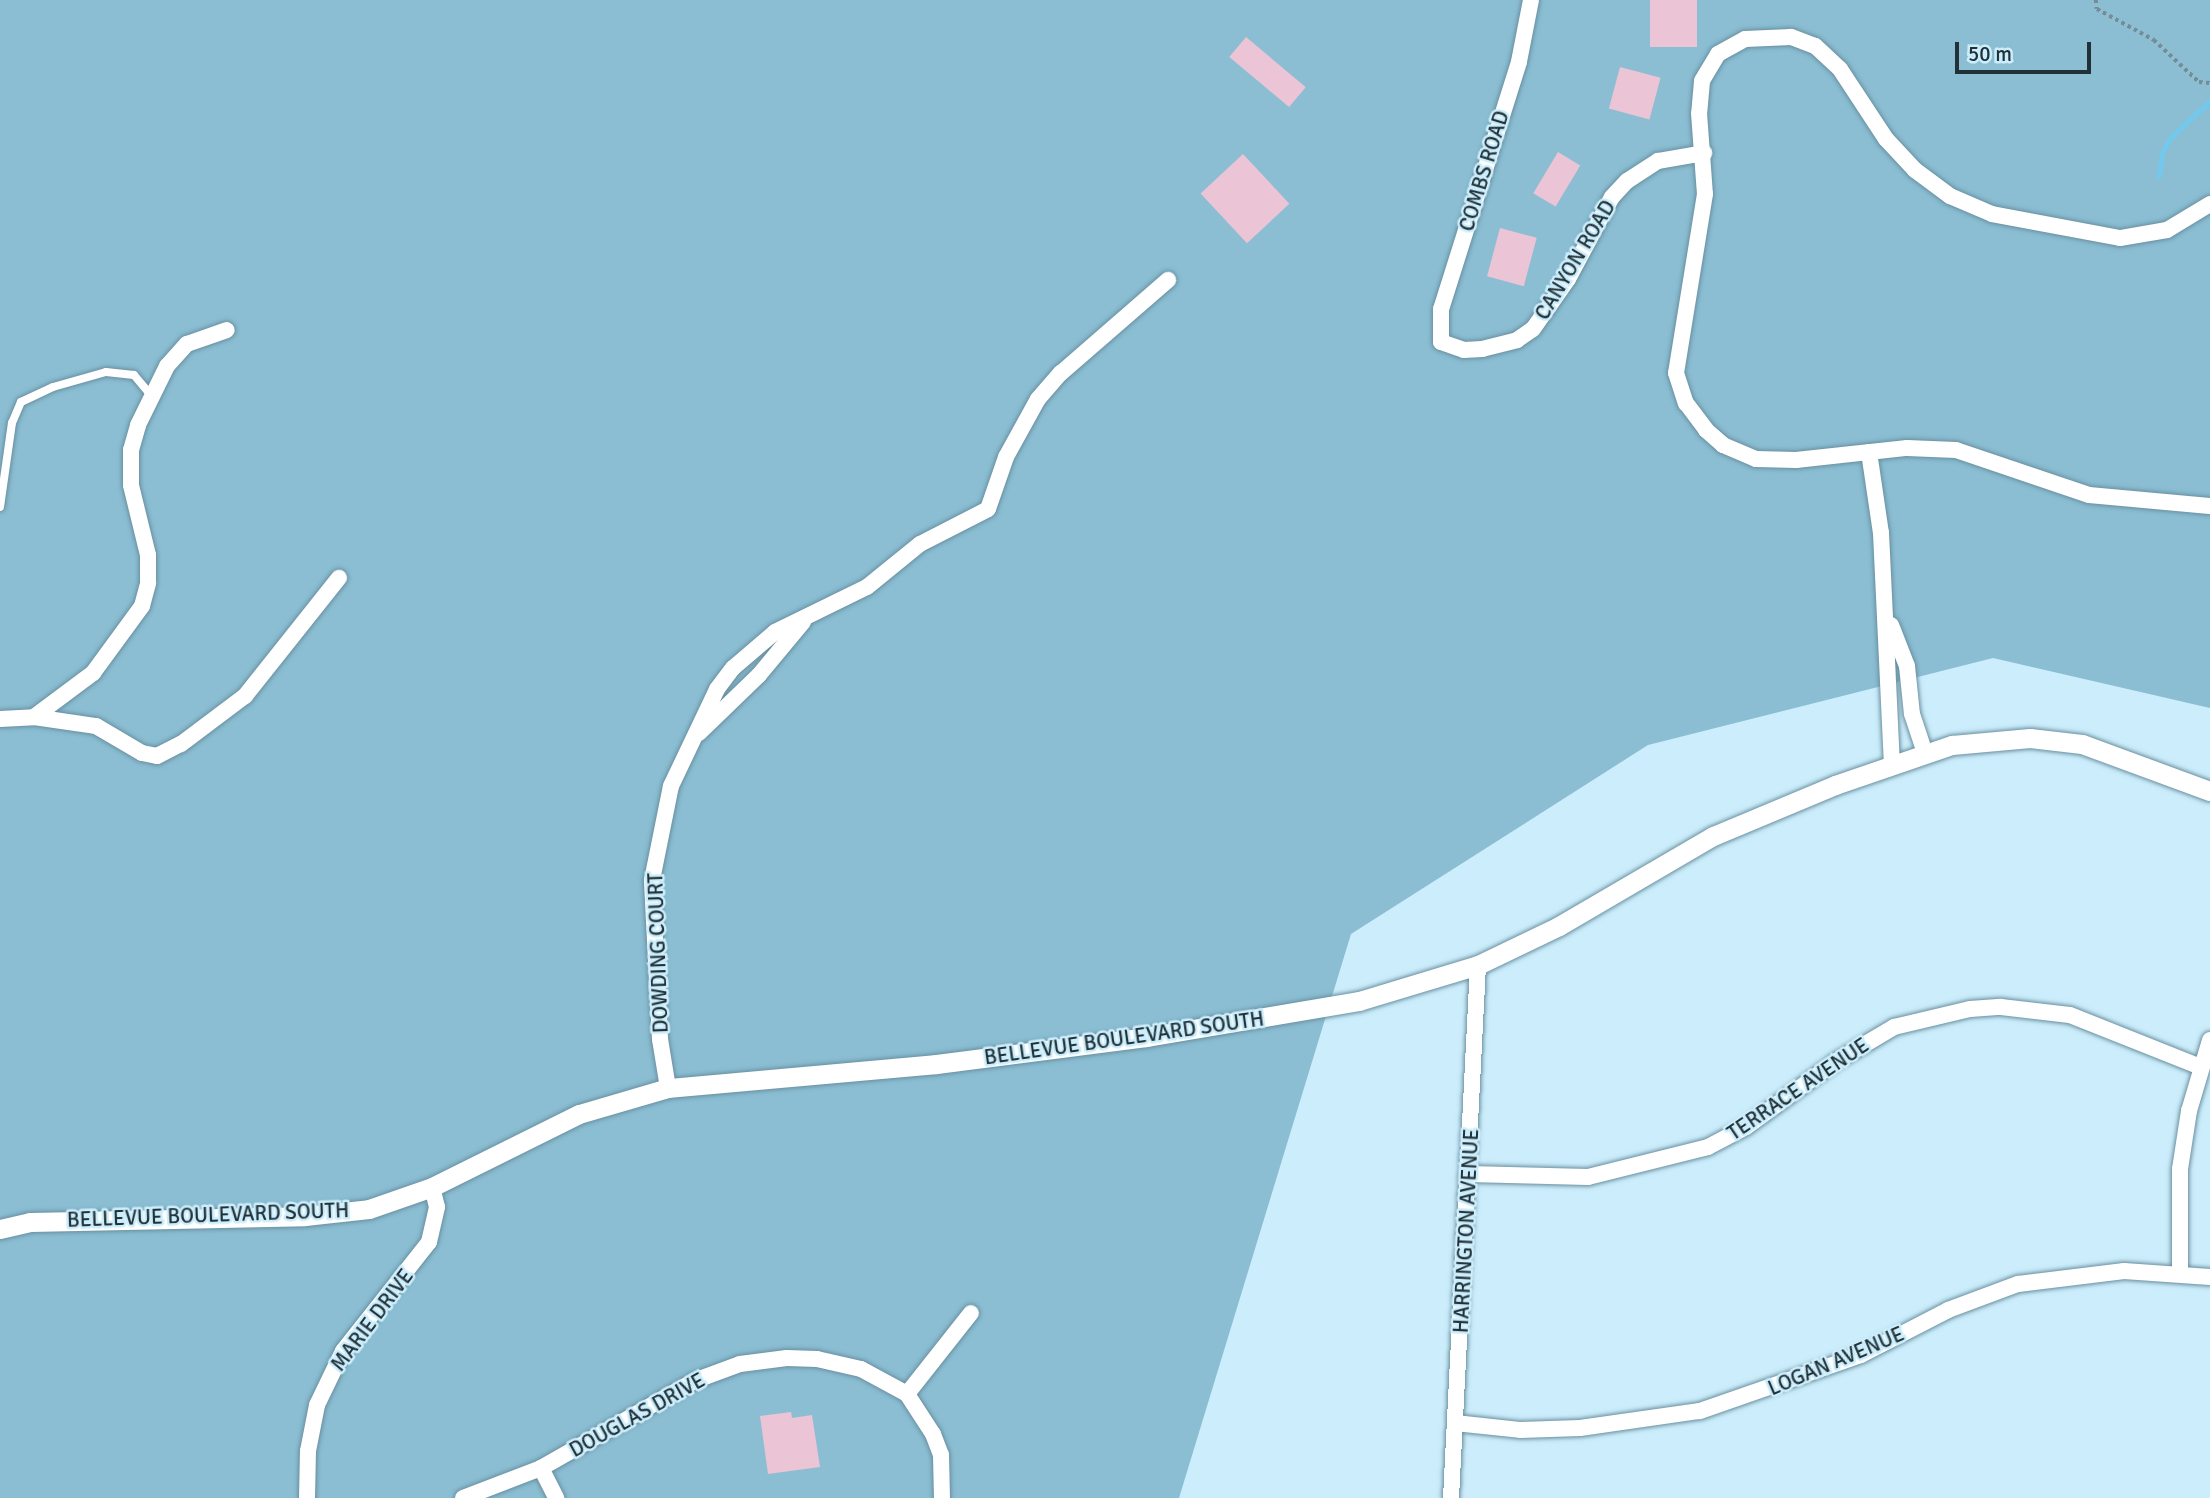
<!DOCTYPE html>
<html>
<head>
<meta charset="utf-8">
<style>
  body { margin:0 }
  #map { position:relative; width:2210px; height:1498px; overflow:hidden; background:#ccedfb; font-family:Signika,sans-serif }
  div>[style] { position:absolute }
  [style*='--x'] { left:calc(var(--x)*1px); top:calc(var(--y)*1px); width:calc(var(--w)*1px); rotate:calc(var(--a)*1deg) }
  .green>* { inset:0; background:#8bbed3 }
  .stream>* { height:5px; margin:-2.5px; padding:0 2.5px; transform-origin:2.5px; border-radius:2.5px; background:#72c9ed }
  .building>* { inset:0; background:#ebc4d6; transform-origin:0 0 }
  .path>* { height:3.5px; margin-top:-1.75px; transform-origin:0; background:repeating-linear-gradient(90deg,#748c96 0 3.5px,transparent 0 7px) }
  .roads { filter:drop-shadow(0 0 2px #6990a1) drop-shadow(0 0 2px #6990a1) }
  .service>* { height:8px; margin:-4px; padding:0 4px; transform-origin:4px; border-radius:4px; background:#fff }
  .minor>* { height:16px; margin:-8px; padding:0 8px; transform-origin:8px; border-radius:8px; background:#fff }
  .tertiary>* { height:19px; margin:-9.5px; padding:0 9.5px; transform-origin:9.5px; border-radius:9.5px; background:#fff }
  span { translate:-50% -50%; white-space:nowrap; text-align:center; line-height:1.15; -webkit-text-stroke:5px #ccedfb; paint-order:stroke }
  .street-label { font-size:21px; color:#213138 }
  .scale { position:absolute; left:1955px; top:42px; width:136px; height:32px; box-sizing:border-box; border:4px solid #213138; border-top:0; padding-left:9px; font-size:21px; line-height:24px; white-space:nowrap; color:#213138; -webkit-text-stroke:5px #ccedfb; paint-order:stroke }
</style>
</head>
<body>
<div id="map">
  <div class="green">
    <i style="clip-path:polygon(0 0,2210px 0,2210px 708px,1993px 658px,1648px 745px,1351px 934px,1179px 1498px,0 1498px)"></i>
  </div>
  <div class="stream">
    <i style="--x:2159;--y:176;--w:23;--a:-83"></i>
    <i style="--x:2162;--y:153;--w:17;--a:-62"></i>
    <i style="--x:2170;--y:138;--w:54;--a:-42.8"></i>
  </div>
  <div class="building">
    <i style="left:1650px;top:0;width:47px;height:47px"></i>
    <i style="left:1246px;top:37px;width:78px;height:26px;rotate:40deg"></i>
    <i style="left:1620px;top:67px;width:42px;height:43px;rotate:15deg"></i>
    <i style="left:1558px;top:152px;width:26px;height:48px;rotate:31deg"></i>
    <i style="left:1243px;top:154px;width:68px;height:58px;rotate:47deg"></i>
    <i style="left:1500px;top:228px;width:38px;height:50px;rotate:15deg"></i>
    <i style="clip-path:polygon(791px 1412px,792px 1418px,812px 1415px,820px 1467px,768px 1474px,760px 1416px)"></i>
  </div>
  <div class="path">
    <i style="--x:2096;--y:0;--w:9;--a:84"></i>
    <i style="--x:2097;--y:9;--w:65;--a:28.5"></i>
    <i style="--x:2154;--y:40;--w:62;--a:43"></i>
    <i style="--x:2199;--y:82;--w:11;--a:5"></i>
  </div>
  <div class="roads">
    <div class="service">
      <i style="--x:0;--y:507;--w:85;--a:-81.9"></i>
      <i style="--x:12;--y:423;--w:23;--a:-67"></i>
      <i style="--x:21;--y:402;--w:35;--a:-25"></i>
      <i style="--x:53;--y:387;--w:55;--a:-15.8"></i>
      <i style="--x:106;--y:372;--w:28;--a:6"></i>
      <i style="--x:134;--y:375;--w:25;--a:50"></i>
    </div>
    <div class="minor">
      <i style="--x:1531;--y:0;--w:63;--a:101"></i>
      <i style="--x:1519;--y:62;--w:259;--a:107.5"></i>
      <i style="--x:1441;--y:309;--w:33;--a:90"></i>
      <i style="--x:1441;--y:342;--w:24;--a:19"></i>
      <i style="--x:1464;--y:350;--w:18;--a:-3"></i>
      <i style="--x:1482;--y:349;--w:36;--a:-14"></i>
      <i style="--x:1517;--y:340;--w:19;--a:-35"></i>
      <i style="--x:1533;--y:329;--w:61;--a:-55"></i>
      <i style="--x:1568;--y:279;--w:93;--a:-61.8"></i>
      <i style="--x:1612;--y:197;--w:22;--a:-47"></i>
      <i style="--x:1627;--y:181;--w:37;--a:-33"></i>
      <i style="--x:1658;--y:161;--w:47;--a:-9.9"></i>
      <i style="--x:2210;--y:204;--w:50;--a:148.8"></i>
      <i style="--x:2167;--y:230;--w:48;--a:170.3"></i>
      <i style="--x:2120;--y:238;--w:130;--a:-169.4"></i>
      <i style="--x:1992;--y:214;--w:46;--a:-156.8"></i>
      <i style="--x:1950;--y:196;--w:44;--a:-143.4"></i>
      <i style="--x:1915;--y:170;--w:42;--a:-133.1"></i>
      <i style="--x:1886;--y:139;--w:84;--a:-123.3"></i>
      <i style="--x:1840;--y:69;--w:34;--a:-137"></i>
      <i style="--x:1815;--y:46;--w:26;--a:-159"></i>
      <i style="--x:1791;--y:37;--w:46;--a:177.5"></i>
      <i style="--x:1745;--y:39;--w:31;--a:151"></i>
      <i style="--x:1718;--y:54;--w:31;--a:121"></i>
      <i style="--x:1702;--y:81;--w:32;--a:95"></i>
      <i style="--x:1699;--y:113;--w:81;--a:85.8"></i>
      <i style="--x:1705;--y:194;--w:181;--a:99.2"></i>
      <i style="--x:1676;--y:373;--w:32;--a:72"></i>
      <i style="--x:1686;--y:403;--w:34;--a:53"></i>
      <i style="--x:1706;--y:430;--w:23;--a:41"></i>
      <i style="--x:1723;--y:445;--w:36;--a:23"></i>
      <i style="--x:1756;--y:459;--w:40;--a:1.4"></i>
      <i style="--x:1796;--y:460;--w:112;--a:-6.2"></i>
      <i style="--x:1907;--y:448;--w:49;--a:2.3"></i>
      <i style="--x:1956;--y:450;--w:140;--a:18.7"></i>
      <i style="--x:2089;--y:495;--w:121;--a:5.2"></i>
      <i style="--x:1869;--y:452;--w:82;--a:81.6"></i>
      <i style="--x:1881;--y:533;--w:231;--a:87.3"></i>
      <i style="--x:1891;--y:625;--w:44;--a:68.7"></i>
      <i style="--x:1907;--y:666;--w:48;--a:84.1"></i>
      <i style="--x:1912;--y:714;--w:41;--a:71.6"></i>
      <i style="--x:34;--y:717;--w:74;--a:-36.7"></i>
      <i style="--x:93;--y:673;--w:83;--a:-53.8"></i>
      <i style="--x:142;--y:606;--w:24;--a:-75"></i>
      <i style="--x:148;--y:583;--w:28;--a:-90"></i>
      <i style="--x:148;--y:555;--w:72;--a:-103.7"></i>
      <i style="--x:131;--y:485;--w:35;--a:-90"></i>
      <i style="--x:131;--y:450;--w:26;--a:-74"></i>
      <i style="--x:138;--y:425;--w:66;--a:-63.8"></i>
      <i style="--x:167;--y:366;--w:30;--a:-48"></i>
      <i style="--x:187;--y:344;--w:42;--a:-19.3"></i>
      <i style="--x:0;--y:719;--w:34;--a:-3"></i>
      <i style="--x:34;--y:717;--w:63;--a:8.3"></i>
      <i style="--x:96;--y:726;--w:53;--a:30.4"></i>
      <i style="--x:142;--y:753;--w:15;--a:11"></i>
      <i style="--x:157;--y:756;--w:27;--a:-27"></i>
      <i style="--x:181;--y:744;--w:80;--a:-36.9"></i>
      <i style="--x:245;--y:696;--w:151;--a:-51.5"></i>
      <i style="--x:699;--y:733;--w:83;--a:-44"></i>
      <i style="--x:759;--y:675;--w:69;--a:-50.3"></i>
      <i style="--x:668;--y:1088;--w:50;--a:-99.3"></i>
      <i style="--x:660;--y:1039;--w:159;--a:-92.9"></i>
      <i style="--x:652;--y:880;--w:96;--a:-78.6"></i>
      <i style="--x:671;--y:786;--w:107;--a:-64.6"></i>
      <i style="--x:717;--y:689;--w:26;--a:-53"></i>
      <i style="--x:733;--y:668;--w:55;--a:-40.6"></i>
      <i style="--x:775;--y:632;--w:102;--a:-26.1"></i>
      <i style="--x:867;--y:587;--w:68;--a:-39.1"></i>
      <i style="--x:920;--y:544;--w:76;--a:-27.2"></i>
      <i style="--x:988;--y:509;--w:55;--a:-70.9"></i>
      <i style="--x:1006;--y:457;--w:66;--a:-61.1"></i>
      <i style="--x:1038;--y:399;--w:35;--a:-49"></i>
      <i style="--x:1061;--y:373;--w:142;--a:-41"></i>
      <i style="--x:1469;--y:1174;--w:119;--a:1.4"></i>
      <i style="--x:1588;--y:1177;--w:124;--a:-14"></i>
      <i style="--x:1708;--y:1147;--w:43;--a:-27.8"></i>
      <i style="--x:1746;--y:1127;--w:110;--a:-36.1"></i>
      <i style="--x:1835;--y:1062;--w:69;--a:-30.7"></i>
      <i style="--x:1894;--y:1027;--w:78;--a:-13.3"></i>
      <i style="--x:1970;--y:1009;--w:31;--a:-4"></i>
      <i style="--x:2001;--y:1007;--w:69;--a:6.6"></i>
      <i style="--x:2070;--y:1015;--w:141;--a:21.7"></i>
      <i style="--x:2180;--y:1272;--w:103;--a:-90"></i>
      <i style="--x:2180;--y:1169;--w:59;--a:-81.2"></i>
      <i style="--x:2189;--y:1111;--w:74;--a:-73.5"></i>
      <i style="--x:907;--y:1394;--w:103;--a:-51.7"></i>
      <i style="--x:1455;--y:1423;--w:65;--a:6.1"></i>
      <i style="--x:1520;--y:1430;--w:60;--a:-1.9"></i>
      <i style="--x:1580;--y:1428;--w:121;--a:-8.1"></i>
      <i style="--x:1700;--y:1411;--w:170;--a:-19.2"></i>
      <i style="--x:1861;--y:1355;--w:98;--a:-27.3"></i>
      <i style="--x:1948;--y:1310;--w:75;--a:-20.4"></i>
      <i style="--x:2018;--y:1284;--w:107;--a:-7"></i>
      <i style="--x:2124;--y:1271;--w:86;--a:4"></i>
      <i style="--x:541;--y:1468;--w:34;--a:63"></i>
      <i style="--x:307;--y:1498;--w:47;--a:-88.8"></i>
      <i style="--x:308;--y:1451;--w:47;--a:-78.9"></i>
      <i style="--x:317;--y:1405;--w:60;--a:-64.3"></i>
      <i style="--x:343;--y:1351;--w:139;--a:-51.7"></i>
      <i style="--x:429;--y:1242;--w:36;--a:-77"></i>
      <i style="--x:437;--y:1207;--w:21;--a:-104"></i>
      <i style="--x:463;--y:1498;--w:84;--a:-21"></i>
      <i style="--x:541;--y:1468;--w:176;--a:-29.6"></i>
      <i style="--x:694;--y:1381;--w:49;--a:-20.3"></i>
      <i style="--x:740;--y:1364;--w:47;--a:-7.3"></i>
      <i style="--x:787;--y:1358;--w:30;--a:2"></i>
      <i style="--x:817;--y:1359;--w:45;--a:12.8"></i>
      <i style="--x:861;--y:1369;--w:52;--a:28.5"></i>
      <i style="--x:907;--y:1394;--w:48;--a:57"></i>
      <i style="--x:933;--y:1434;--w:22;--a:69"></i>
      <i style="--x:941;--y:1455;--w:43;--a:88.7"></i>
      <i style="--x:1451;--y:1498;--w:534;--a:-87.1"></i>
    </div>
    <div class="tertiary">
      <i style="--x:0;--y:1229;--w:31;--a:-13"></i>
      <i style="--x:30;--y:1222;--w:275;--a:-1.2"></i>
      <i style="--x:305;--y:1216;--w:64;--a:-6.2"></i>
      <i style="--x:369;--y:1209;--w:67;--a:-19.2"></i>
      <i style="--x:432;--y:1187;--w:164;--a:-26.4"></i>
      <i style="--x:579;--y:1114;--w:93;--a:-16.3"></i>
      <i style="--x:668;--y:1088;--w:269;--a:-5.1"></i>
      <i style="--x:936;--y:1064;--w:212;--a:-7.3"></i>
      <i style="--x:1146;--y:1037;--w:216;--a:-9.6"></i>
      <i style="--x:1359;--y:1001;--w:124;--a:-16.8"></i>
      <i style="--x:1478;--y:965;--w:90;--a:-25.7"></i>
      <i style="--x:1559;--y:926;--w:178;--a:-30.3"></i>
      <i style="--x:1713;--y:836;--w:132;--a:-22.7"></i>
      <i style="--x:1835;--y:785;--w:124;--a:-18.9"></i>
      <i style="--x:1952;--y:745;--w:78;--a:-5.1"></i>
      <i style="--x:2030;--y:738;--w:52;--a:6.6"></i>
      <i style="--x:2082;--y:744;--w:136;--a:20.2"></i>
    </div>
  </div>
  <div class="street-label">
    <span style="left:1484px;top:171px;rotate:-73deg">COMBS ROAD</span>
    <span style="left:1575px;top:260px;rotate:-59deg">CANYON ROAD</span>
    <span style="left:658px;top:953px;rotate:-92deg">DOWDING COURT</span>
    <span style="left:1124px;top:1038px;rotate:-8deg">BELLEVUE BOULEVARD SOUTH</span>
    <span style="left:1798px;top:1089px;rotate:-34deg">TERRACE AVENUE</span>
    <span style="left:208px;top:1215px;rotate:-2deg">BELLEVUE BOULEVARD SOUTH</span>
    <span style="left:1466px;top:1231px;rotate:-87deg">HARRINGTON AVENUE</span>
    <span style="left:372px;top:1320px;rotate:-53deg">MARIE DRIVE</span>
    <span style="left:1836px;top:1361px;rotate:-23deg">LOGAN AVENUE</span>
    <span style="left:637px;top:1415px;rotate:-29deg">DOUGLAS DRIVE</span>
  </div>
  <div class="scale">50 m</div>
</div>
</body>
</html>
